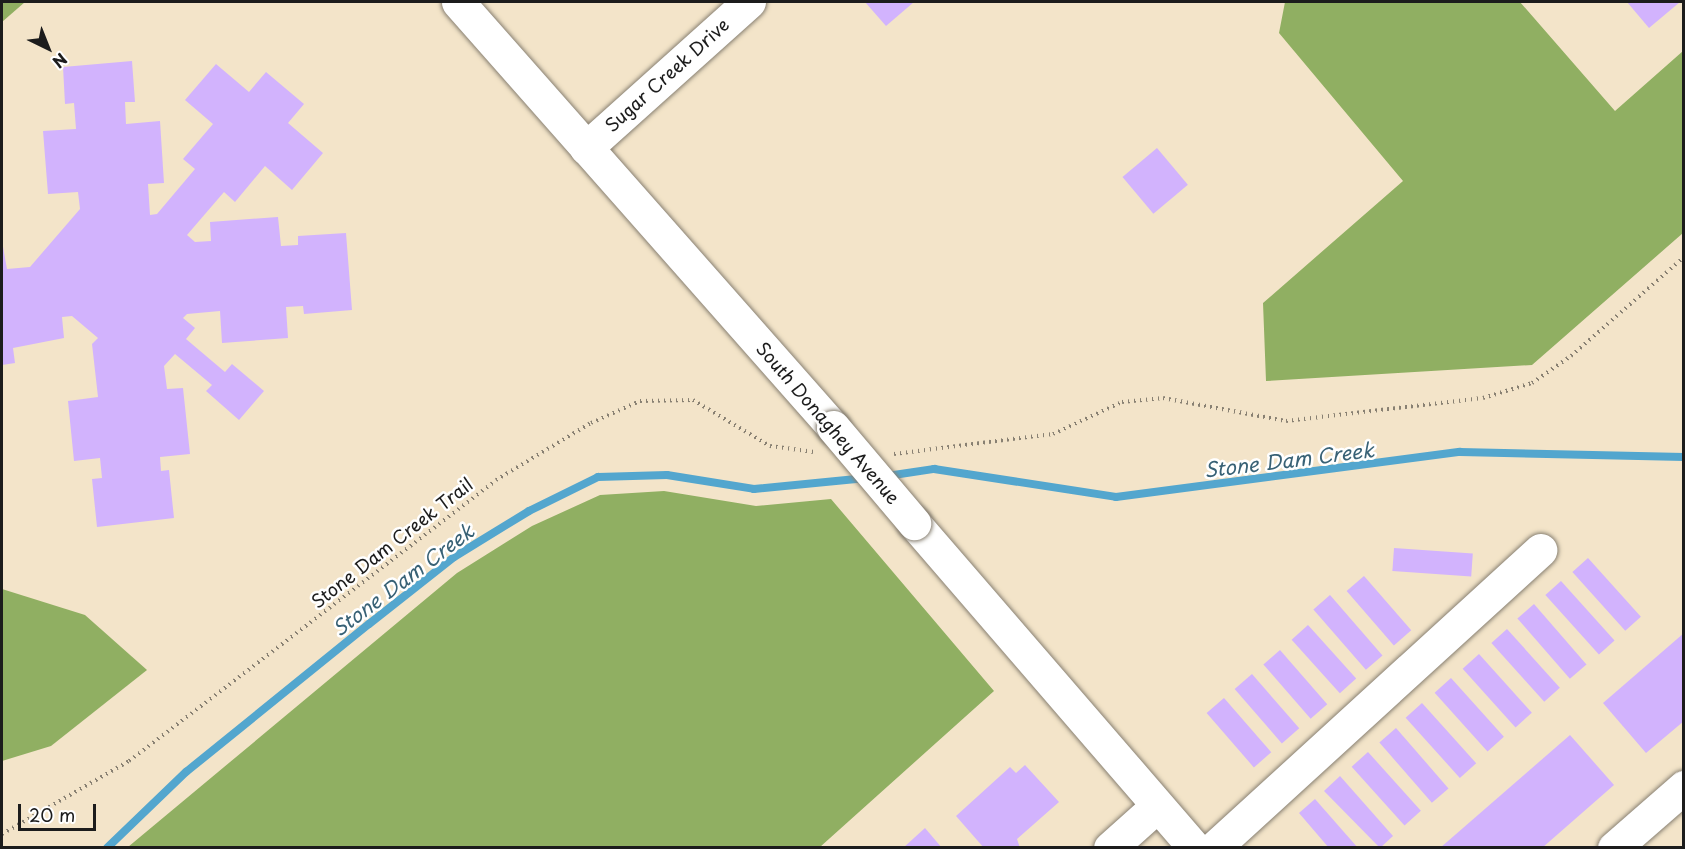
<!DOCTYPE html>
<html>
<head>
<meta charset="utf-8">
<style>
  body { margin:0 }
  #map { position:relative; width:1685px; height:849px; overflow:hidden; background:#f3e4c9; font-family:"Playpen Sans",sans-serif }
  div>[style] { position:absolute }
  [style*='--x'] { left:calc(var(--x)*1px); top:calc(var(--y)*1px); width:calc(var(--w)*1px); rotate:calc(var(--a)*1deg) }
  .forest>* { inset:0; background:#90af62 }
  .stream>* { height:8px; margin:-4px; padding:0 4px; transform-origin:4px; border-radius:4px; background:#53a6ce }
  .building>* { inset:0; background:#d2b3fd; transform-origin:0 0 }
  .path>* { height:4px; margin-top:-2px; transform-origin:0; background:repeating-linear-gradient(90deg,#888072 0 1.5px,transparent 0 6px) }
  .roads { filter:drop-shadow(0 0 2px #888072) drop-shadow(0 0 2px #888072) }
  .minor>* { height:33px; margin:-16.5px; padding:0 16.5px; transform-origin:16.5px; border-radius:16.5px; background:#fff }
  .bridges { filter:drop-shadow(0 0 2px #888072) drop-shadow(0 0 2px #888072) }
  .minor-bridge>* { height:33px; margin:-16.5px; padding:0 16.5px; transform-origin:16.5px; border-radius:16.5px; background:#fff }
  span { translate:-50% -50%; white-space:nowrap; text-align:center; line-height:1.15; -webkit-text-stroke:5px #fff; paint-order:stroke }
  .street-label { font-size:18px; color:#1c1c1c }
  .water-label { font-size:20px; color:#386175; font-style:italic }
  .frame { position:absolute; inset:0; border:3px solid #1c1c1c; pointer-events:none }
  .north { position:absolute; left:18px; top:18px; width:60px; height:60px; -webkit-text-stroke:4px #fff; paint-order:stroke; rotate:137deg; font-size:16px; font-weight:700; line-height:24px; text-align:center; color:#1c1c1c }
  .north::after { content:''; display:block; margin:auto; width:21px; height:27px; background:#1c1c1c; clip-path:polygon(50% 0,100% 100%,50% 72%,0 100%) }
  .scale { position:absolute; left:18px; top:804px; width:78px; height:27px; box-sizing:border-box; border:3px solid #1c1c1c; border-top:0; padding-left:8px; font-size:18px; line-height:21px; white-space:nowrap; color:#1c1c1c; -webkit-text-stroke:4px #fff; paint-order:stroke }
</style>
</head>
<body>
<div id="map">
  <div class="forest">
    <i style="clip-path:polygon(2px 2px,25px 2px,2px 22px)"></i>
    <i style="clip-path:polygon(1285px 2px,1520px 2px,1615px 111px,1683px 51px,1683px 233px,1532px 365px,1266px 381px,1263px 303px,1403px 181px,1279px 33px)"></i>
    <i style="clip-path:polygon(664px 491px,756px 506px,831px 499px,994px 691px,820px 847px,128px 847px,457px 573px,532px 526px,600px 495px)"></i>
    <i style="clip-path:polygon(2px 589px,85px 615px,147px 670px,51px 746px,2px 761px)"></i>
  </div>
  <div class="stream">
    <i style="--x:887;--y:476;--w:48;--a:-8.5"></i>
    <i style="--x:934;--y:469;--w:184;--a:8.7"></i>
    <i style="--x:1116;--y:497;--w:347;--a:-7.5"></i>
    <i style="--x:1460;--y:452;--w:224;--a:1.3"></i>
    <i style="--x:107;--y:848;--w:110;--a:-43.9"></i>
    <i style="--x:186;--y:772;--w:235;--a:-39"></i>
    <i style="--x:369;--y:624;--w:108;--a:-38.2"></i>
    <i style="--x:454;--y:557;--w:88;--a:-31.5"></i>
    <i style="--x:529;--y:511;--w:77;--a:-26.2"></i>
    <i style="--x:598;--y:477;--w:69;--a:-1.7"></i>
    <i style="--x:667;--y:475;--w:88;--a:9.1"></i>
    <i style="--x:754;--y:489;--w:113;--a:-5.6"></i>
  </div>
  <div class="building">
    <i style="clip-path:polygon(865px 2px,914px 2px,886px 26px)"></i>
    <i style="clip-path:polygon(1627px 2px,1680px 2px,1649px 28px)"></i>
    <i style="clip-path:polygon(132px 61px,135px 102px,125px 102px,126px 124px,160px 121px,164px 183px,148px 184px,150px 215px,157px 214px,195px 169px,183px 159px,213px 124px,185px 100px,216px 64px,249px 92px,266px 72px,304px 104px,288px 123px,323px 153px,292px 190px,265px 166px,235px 202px,224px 192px,187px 235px,195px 242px,211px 241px,210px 222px,278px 217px,281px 246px,298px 245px,298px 236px,346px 233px,352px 310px,304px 314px,303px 306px,286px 307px,288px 338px,222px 343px,220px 311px,187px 314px,183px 318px,195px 328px,186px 339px,225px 372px,232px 364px,264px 391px,239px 420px,206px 391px,212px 385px,175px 354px,164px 366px,167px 389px,183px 388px,190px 454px,160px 457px,161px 471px,169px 470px,174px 518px,97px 527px,92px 479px,102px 478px,100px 458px,74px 461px,68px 401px,98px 397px,92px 344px,98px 338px,72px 316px,62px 317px,64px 338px,13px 348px,15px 363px,2px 365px,2px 241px,7px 269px,30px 267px,80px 209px,78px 192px,48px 194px,43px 131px,76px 129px,74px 103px,65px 104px,63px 67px)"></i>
    <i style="left:1157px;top:148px;width:48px;height:45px;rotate:50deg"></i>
    <i style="left:1394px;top:548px;width:79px;height:23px;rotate:4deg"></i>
    <i style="left:1588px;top:558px;width:79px;height:21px;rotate:48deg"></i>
    <i style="left:1364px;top:576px;width:72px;height:23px;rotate:49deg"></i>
    <i style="left:1561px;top:581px;width:80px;height:21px;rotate:48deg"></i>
    <i style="left:1330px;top:595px;width:80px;height:22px;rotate:49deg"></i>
    <i style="left:1534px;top:604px;width:80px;height:22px;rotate:49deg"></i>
    <i style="left:1308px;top:625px;width:72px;height:22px;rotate:48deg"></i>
    <i style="left:1507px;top:629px;width:79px;height:21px;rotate:48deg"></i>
    <i style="clip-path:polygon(1684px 633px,1684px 721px,1646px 753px,1603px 703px)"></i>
    <i style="left:1280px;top:650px;width:72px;height:22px;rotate:49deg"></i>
    <i style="left:1479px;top:654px;width:79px;height:22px;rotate:48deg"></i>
    <i style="left:1252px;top:674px;width:72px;height:23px;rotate:49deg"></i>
    <i style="left:1451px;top:678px;width:79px;height:22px;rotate:48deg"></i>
    <i style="left:1224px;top:698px;width:72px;height:23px;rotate:49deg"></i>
    <i style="left:1422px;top:703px;width:81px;height:22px;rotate:48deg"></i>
    <i style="left:1396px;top:728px;width:80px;height:22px;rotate:49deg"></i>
    <i style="clip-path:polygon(1570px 735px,1614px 785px,1542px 848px,1440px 848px)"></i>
    <i style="left:1368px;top:752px;width:79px;height:22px;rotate:48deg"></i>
    <i style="clip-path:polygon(1025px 765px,1059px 802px,1017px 839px,1020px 848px,984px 848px,956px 816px,1010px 767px,1016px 773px)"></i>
    <i style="clip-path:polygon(1340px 776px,1393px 836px,1380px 848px,1324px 791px)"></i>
    <i style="clip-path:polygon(1315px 799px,1358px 848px,1329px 848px,1299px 813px)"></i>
    <i style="clip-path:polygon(925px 828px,942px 848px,903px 848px)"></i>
  </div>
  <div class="path">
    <i style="--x:894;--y:454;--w:160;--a:-7.2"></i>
    <i style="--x:1053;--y:434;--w:76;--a:-24.9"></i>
    <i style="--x:1122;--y:402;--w:41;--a:-5.6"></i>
    <i style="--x:1163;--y:398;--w:125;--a:10.6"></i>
    <i style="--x:1286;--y:421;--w:198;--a:-6.7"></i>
    <i style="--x:1483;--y:398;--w:51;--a:-17"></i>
    <i style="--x:1532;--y:383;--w:47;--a:-34.7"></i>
    <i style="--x:1571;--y:356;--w:150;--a:-41.2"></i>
    <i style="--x:2;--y:834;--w:146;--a:-29.9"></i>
    <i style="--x:129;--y:761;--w:462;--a:-37.4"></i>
    <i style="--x:496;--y:480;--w:111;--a:-31"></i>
    <i style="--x:591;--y:423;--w:54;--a:-24.2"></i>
    <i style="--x:640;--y:401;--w:53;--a:-1.1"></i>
    <i style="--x:693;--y:400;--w:90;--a:30.9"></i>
    <i style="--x:770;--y:446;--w:45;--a:7.6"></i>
  </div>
  <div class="roads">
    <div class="minor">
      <i style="--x:458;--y:2;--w:567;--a:48.58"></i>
      <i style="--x:586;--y:148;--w:219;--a:-41.9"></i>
      <i style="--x:914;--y:523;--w:430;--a:49.2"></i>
      <i style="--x:1110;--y:848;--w:63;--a:-41.8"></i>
      <i style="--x:1214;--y:848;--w:442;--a:-42.4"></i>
      <i style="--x:1614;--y:848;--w:93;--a:-41.1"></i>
    </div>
  </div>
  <div class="bridges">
    <div class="minor-bridge">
      <i style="--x:833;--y:427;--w:126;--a:49.8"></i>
    </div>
  </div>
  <div class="street-label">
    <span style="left:667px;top:75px;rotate:-42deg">Sugar Creek Drive</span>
    <span style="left:828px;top:423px;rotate:49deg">South Donaghey Avenue</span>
    <span style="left:392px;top:543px;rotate:-38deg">Stone Dam Creek Trail</span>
  </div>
  <div class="water-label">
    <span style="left:1289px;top:460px;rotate:-7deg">Stone Dam Creek</span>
    <span style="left:403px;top:580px;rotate:-37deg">Stone Dam Creek</span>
  </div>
  <div class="frame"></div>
  <div class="north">N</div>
  <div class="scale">20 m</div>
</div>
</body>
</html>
